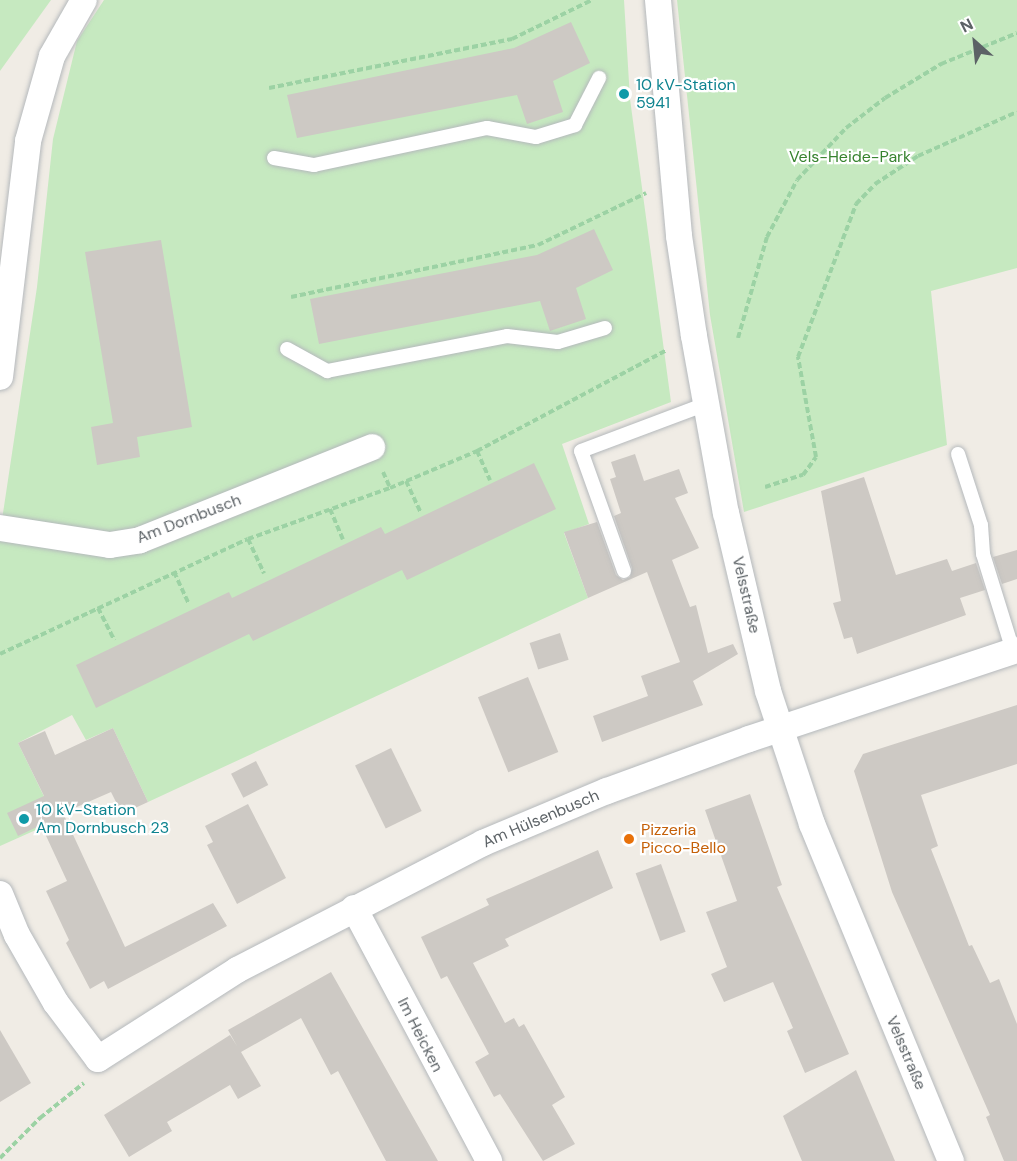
<!DOCTYPE html>
<html>
<head>
<meta charset="utf-8">
<style>
  body { margin:0 }
  #map { position:relative; width:1017px; height:1161px; overflow:hidden; background:#f0ece5; font-family:"DM Sans",sans-serif }
  div>[style] { position:absolute }
  [style*='--x'] { left:calc(var(--x)*1px); top:calc(var(--y)*1px); width:calc(var(--w)*1px); rotate:calc(var(--a)*1deg) }
  .green>* { inset:0; background:#c6e9c0 }
  .building>* { inset:0; background:#cdc9c4; transform-origin:0 0 }
  .path>* { height:4px; margin-top:-2px; transform-origin:0; background:repeating-linear-gradient(90deg,#9cd2a4 0 6px,transparent 0 9px) }
  .roads { filter:drop-shadow(0 0 2px #b5b9bc) drop-shadow(0 0 2px #b5b9bc) }
  .lane>* { height:14px; margin:-7px; padding:0 7px; transform-origin:7px; border-radius:7px; background:#fff }
  .street>* { height:26px; margin:-13px; padding:0 13px; transform-origin:13px; border-radius:13px; background:#fff }
  .dots>* { width:16px; height:16px; translate:-50% -50%; box-sizing:border-box; border:3px solid #fff; border-radius:50% }
  span { translate:-50% -50%; white-space:nowrap; text-align:center; line-height:1.15; -webkit-text-stroke:4.5px #fff; paint-order:stroke }
  .culture-label { font-size:16px; color:#0d838f }
  .left { translate:0 -50%; text-align:left }
  .park-label { font-size:16px; color:#37832f }
  .street-label { font-size:16px; color:#5c6266 }
  .food-label { font-size:16px; color:#c56008 }
  .north { position:absolute; left:945px; top:12px; width:60px; height:60px; -webkit-text-stroke:4px #fff; paint-order:stroke; rotate:333deg; font-size:16px; font-weight:700; line-height:24px; text-align:center; color:#5c6266 }
  .north::after { content:''; display:block; margin:auto; width:21px; height:27px; background:#5c6266; clip-path:polygon(50% 0,100% 100%,50% 72%,0 100%) }
</style>
</head>
<body>
<div id="map">
  <div class="green">
    <i style="clip-path:polygon(0 0,51px 0,0 71px)"></i>
    <i style="clip-path:polygon(104px 0,624px 0,630px 99px,671px 402px,562px 444px,589px 524px,564px 533px,588px 598px,148px 802px,113px 728px,86px 740px,72px 715px,18px 743px,56px 821px,0 846px,0 533px,37px 287px,53px 139px,77px 41px)"></i>
    <i style="clip-path:polygon(677px 0,1017px 0,1017px 268px,931px 291px,947px 445px,744px 512px,710px 315px)"></i>
  </div>
  <div class="building">
    <i style="clip-path:polygon(571px 22px,590px 63px,553px 81px,563px 112px,527px 124px,517px 95px,297px 138px,287px 95px,514px 48px)"></i>
    <i style="clip-path:polygon(594px 229px,613px 270px,576px 288px,586px 319px,550px 331px,540px 301px,319px 344px,310px 299px,537px 255px)"></i>
    <i style="clip-path:polygon(161px 240px,192px 427px,137px 437px,140px 457px,97px 465px,91px 427px,113px 423px,85px 252px)"></i>
    <i style="clip-path:polygon(635px 454px,644px 481px,679px 469px,688px 493px,675px 498px,699px 548px,672px 560px,690px 607px,696px 605px,708px 653px,733px 644px,738px 654px,693px 681px,703px 705px,602px 742px,593px 716px,648px 696px,641px 676px,680px 662px,647px 572px,588px 598px,564px 532px,597px 522px,616px 575px,623px 580px,630px 577px,632px 568px,614px 516px,621px 513px,610px 479px,616px 477px,611px 462px)"></i>
    <i style="clip-path:polygon(534px 463px,556px 509px,407px 580px,402px 570px,253px 641px,249px 634px,96px 708px,76px 665px,229px 592px,232px 598px,381px 527px,385px 534px)"></i>
    <i style="clip-path:polygon(864px 477px,896px 575px,947px 559px,952px 571px,976px 563px,985px 590px,960px 598px,966px 615px,857px 654px,852px 637px,844px 639px,833px 603px,841px 601px,821px 491px)"></i>
    <i style="clip-path:polygon(1017px 550px,1017px 579px,1002px 584px,993px 557px)"></i>
    <i style="left:560px;top:633px;width:28px;height:32px;rotate:72deg"></i>
    <i style="left:528px;top:677px;width:81px;height:54px;rotate:68deg"></i>
    <i style="clip-path:polygon(1017px 705px,1017px 764px,921px 795px,938px 846px,931px 849px,969px 946px,972px 945px,990px 983px,999px 979px,1017px 1024px,1017px 1161px,1004px 1161px,986px 1117px,990px 1115px,892px 892px,854px 771px,863px 754px)"></i>
    <i style="clip-path:polygon(113px 728px,148px 802px,122px 814px,111px 792px,63px 813px,125px 947px,213px 903px,227px 926px,108px 989px,104px 981px,90px 989px,66px 943px,69px 940px,46px 891px,67px 881px,41px 825px,18px 836px,7px 813px,44px 796px,18px 743px,45px 731px,55px 755px)"></i>
    <i style="left:391px;top:748px;width:70px;height:40px;rotate:64deg"></i>
    <i style="left:256px;top:761px;width:27px;height:28px;rotate:63deg"></i>
    <i style="clip-path:polygon(750px 794px,782px 885px,777px 887px,849px 1054px,805px 1073px,787px 1031px,793px 1028px,773px 982px,724px 1002px,711px 974px,727px 967px,706px 912px,737px 901px,705px 810px)"></i>
    <i style="clip-path:polygon(248px 804px,286px 878px,237px 904px,207px 845px,213px 842px,205px 826px)"></i>
    <i style="clip-path:polygon(598px 850px,613px 888px,505px 939px,509px 946px,473px 963px,505px 1023px,514px 1018px,519px 1027px,524px 1024px,565px 1097px,552px 1105px,575px 1144px,543px 1161px,500px 1094px,494px 1097px,475px 1062px,489px 1054px,447px 976px,441px 979px,421px 937px,489px 905px,486px 899px)"></i>
    <i style="left:661px;top:864px;width:72px;height:27px;rotate:70deg"></i>
    <i style="clip-path:polygon(331px 972px,438px 1161px,386px 1161px,338px 1071px,331px 1075px,301px 1018px,241px 1052px,261px 1086px,238px 1099px,230px 1085px,167px 1122px,172px 1131px,129px 1157px,104px 1115px,230px 1035px,237px 1046px,228px 1030px)"></i>
    <i style="clip-path:polygon(0 1030px,31px 1083px,0 1102px)"></i>
    <i style="clip-path:polygon(856px 1070px,895px 1161px,802px 1161px,783px 1116px)"></i>
  </div>
  <div class="path">
    <i style="--x:269;--y:88;--w:248;--a:-11.4"></i>
    <i style="--x:512;--y:39;--w:89;--a:-26"></i>
    <i style="--x:291;--y:297;--w:252;--a:-11.9"></i>
    <i style="--x:538;--y:245;--w:120;--a:-25.7"></i>
    <i style="--x:738;--y:338;--w:105;--a:-74"></i>
    <i style="--x:767;--y:237;--w:64;--a:-62.2"></i>
    <i style="--x:797;--y:180;--w:71;--a:-46.7"></i>
    <i style="--x:846;--y:128;--w:49;--a:-37.6"></i>
    <i style="--x:885;--y:98;--w:66;--a:-31.3"></i>
    <i style="--x:941;--y:64;--w:82;--a:-22.2"></i>
    <i style="--x:477;--y:451;--w:32;--a:66"></i>
    <i style="--x:383;--y:472;--w:17;--a:66"></i>
    <i style="--x:406;--y:481;--w:35;--a:65"></i>
    <i style="--x:765;--y:487;--w:40;--a:-18"></i>
    <i style="--x:803;--y:475;--w:22;--a:-54"></i>
    <i style="--x:816;--y:457;--w:102;--a:-100.2"></i>
    <i style="--x:798;--y:357;--w:164;--a:-69.2"></i>
    <i style="--x:856;--y:204;--w:28;--a:-46"></i>
    <i style="--x:875;--y:184;--w:51;--a:-33.1"></i>
    <i style="--x:918;--y:156;--w:108;--a:-24"></i>
    <i style="--x:330;--y:509;--w:33;--a:67"></i>
    <i style="--x:248;--y:539;--w:38;--a:65"></i>
    <i style="--x:174;--y:572;--w:35;--a:65"></i>
    <i style="--x:98;--y:608;--w:36;--a:63"></i>
    <i style="--x:0;--y:654;--w:273;--a:-24.9"></i>
    <i style="--x:248;--y:539;--w:151;--a:-19.8"></i>
    <i style="--x:390;--y:488;--w:95;--a:-23"></i>
    <i style="--x:477;--y:451;--w:215;--a:-28"></i>
    <i style="--x:0;--y:1158;--w:57;--a:-45"></i>
    <i style="--x:40;--y:1118;--w:56;--a:-38.5"></i>
  </div>
  <div class="roads">
    <div class="lane">
      <i style="--x:274;--y:158;--w:41;--a:9.9"></i>
      <i style="--x:314;--y:165;--w:177;--a:-12.1"></i>
      <i style="--x:487;--y:128;--w:50;--a:10.4"></i>
      <i style="--x:536;--y:137;--w:41;--a:-17.1"></i>
      <i style="--x:575;--y:125;--w:53;--a:-62.9"></i>
      <i style="--x:287;--y:349;--w:46;--a:28.8"></i>
      <i style="--x:327;--y:371;--w:183;--a:-11"></i>
      <i style="--x:507;--y:336;--w:51;--a:6.7"></i>
      <i style="--x:558;--y:342;--w:49;--a:-16.6"></i>
      <i style="--x:958;--y:454;--w:75;--a:72.1"></i>
      <i style="--x:981;--y:525;--w:29;--a:86"></i>
      <i style="--x:983;--y:554;--w:102;--a:72.8"></i>
      <i style="--x:624;--y:571;--w:127;--a:-109.7"></i>
      <i style="--x:581;--y:451;--w:134;--a:-20.6"></i>
    </div>
    <div class="street">
      <i style="--x:658;--y:0;--w:237;--a:84.9"></i>
      <i style="--x:679;--y:236;--w:101;--a:81.5"></i>
      <i style="--x:694;--y:336;--w:180;--a:79.8"></i>
      <i style="--x:726;--y:513;--w:183;--a:76.7"></i>
      <i style="--x:768;--y:691;--w:140;--a:71.7"></i>
      <i style="--x:812;--y:824;--w:365;--a:67.6"></i>
      <i style="--x:0;--y:377;--w:238;--a:-83.2"></i>
      <i style="--x:28;--y:141;--w:88;--a:-74.2"></i>
      <i style="--x:52;--y:56;--w:64;--a:-60.3"></i>
      <i style="--x:0;--y:528;--w:111;--a:8.8"></i>
      <i style="--x:110;--y:545;--w:30;--a:-9"></i>
      <i style="--x:140;--y:540;--w:250;--a:-21.8"></i>
      <i style="--x:0;--y:894;--w:44;--a:67.5"></i>
      <i style="--x:17;--y:935;--w:78;--a:60.2"></i>
      <i style="--x:56;--y:1003;--w:70;--a:53.1"></i>
      <i style="--x:98;--y:1059;--w:165;--a:-32.6"></i>
      <i style="--x:237;--y:970;--w:277;--a:-27.3"></i>
      <i style="--x:483;--y:843;--w:134;--a:-22.8"></i>
      <i style="--x:607;--y:791;--w:151;--a:-20.1"></i>
      <i style="--x:749;--y:739;--w:282;--a:-18.4"></i>
      <i style="--x:354;--y:908;--w:287;--a:61.9"></i>
    </div>
  </div>
  <div class="dots">
    <i style="left:624px;top:94px;background:#0f9aa8"></i>
    <i style="left:24px;top:819px;background:#0f9aa8"></i>
    <i style="left:629px;top:839px;background:#e8710a"></i>
  </div>
  <div class="culture-label">
    <span class="left" style="left:636px;top:94px">10 kV-Station<br>5941</span>
    <span class="left" style="left:36px;top:819px">10 kV-Station<br>Am Dornbusch 23</span>
  </div>
  <div class="park-label">
    <span style="left:850px;top:157px">Vels-Heide-Park</span>
  </div>
  <div class="street-label">
    <span style="left:189px;top:519px;rotate:-21deg">Am Dornbusch</span>
    <span style="left:746px;top:595px;rotate:77deg">Velsstraße</span>
    <span style="left:541px;top:819px;rotate:-23deg">Am Hülsenbusch</span>
    <span style="left:420px;top:1035px;rotate:63deg">Im Heicken</span>
    <span style="left:906px;top:1053px;rotate:67deg">Velsstraße</span>
  </div>
  <div class="food-label">
    <span class="left" style="left:641px;top:839px">Pizzeria<br>Picco-Bello</span>
  </div>
  <div class="north">N</div>
</div>
</body>
</html>
